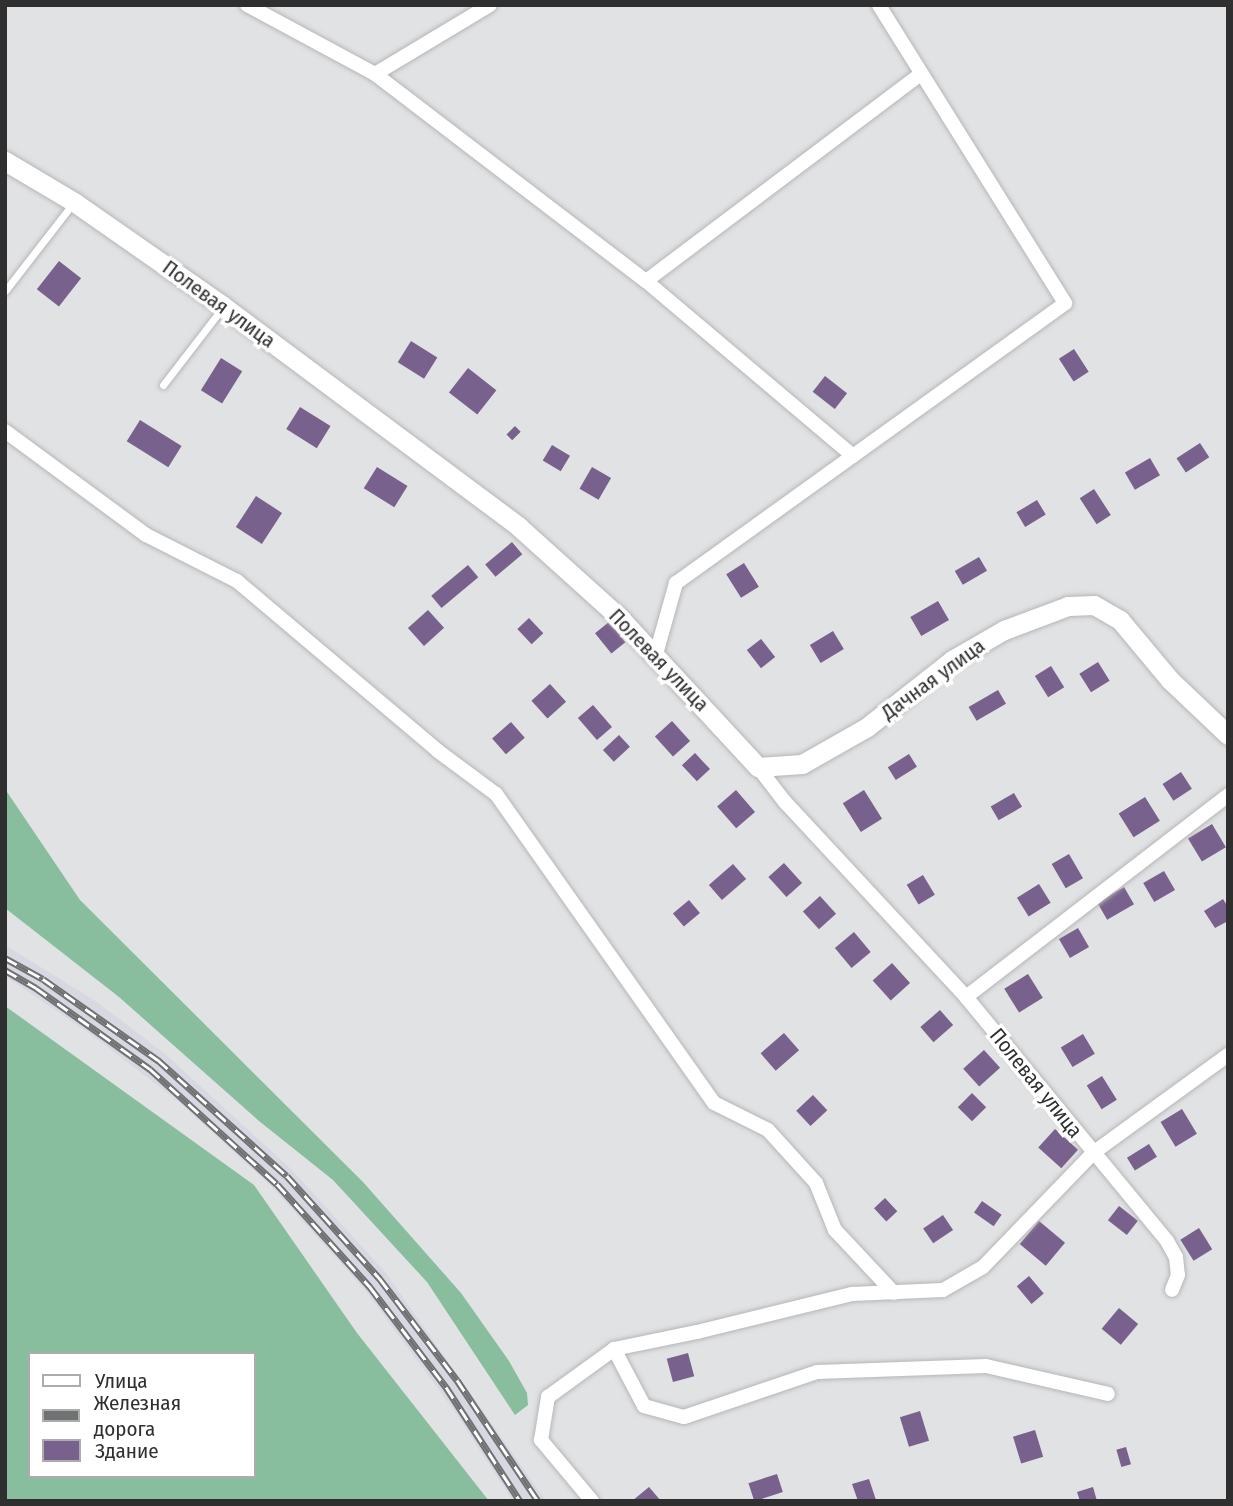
<!DOCTYPE html>
<html>
<head>
<meta charset="utf-8">
<style>
  body { margin:0 }
  #map { position:relative; width:1233px; height:1506px; overflow:hidden; background:#e1e2e4; font-family:"Fira Sans Condensed",sans-serif }
  div>[style] { position:absolute }
  [style*='--x'] { left:calc(var(--x)*1px); top:calc(var(--y)*1px); width:calc(var(--w)*1px); rotate:calc(var(--a)*1deg) }
  .built>* { inset:0; background:#d7d8e2 }
  .forest>* { inset:0; background:#88bd9e }
  .building>* { inset:0; background:#78618c; transform-origin:0 0 }
  .roads { filter:drop-shadow(0 0 2px #b6b6b9) drop-shadow(0 0 2px #b6b6b9) }
  .lane>* { height:7px; margin:-3.5px; padding:0 3.5px; transform-origin:3.5px; border-radius:3.5px; background:#fff }
  .street>* { height:14px; margin:-7px; padding:0 7px; transform-origin:7px; border-radius:7px; background:#fff }
  .secondary>* { height:19px; margin:-9.5px; padding:0 9.5px; transform-origin:9.5px; border-radius:9.5px; background:#fff }
  .rail>* { height:7px; margin-top:-3.5px; transform-origin:0; background:repeating-linear-gradient(90deg,#fff 0 13px,#707172 0 26px); box-sizing:border-box; border-block:2px solid #707172 }
  span { translate:-50% -50%; white-space:nowrap; text-align:center; line-height:1.15; -webkit-text-stroke:7px #fff; paint-order:stroke }
  .street-label { font-size:21px; color:#2f2f30 }
  .frame { position:absolute; inset:0; border:7px solid #2f2f30; pointer-events:none }
  .legend { position:absolute; left:28px; top:1352px; width:228px; height:126px; box-sizing:border-box; background:#fff; border:2px solid #acacac; margin:0; padding:9px 12px; list-style:none; font-size:21px; color:#2f2f30 }
  .legend li { display:flex; align-items:center; gap:14px; height:35px }
  .legend b { width:35px; border:2px solid #acacac }
</style>
</head>
<body>
<div id="map">
  <div class="built">
    <i style="clip-path:polygon(5px 945px,94px 1000px,164px 1053px,292px 1170px,385px 1272px,546px 1501px,513px 1501px,453px 1409px,365px 1290px,271px 1186px,178px 1101px,89px 1033px,5px 976px)"></i>
  </div>
  <div class="forest">
    <i style="clip-path:polygon(5px 789px,80px 900px,363px 1182px,461px 1293px,509px 1361px,527px 1393px,528px 1405px,515px 1415px,427px 1282px,333px 1180px,259px 1121px,119px 997px,5px 908px)"></i>
    <i style="clip-path:polygon(evenodd,5px 1006px,254px 1185px,357px 1333px,489px 1501px,5px 1501px,5px 1006px,30px 1354px,254px 1354px,254px 1476px,30px 1476px,30px 1354px)"></i>
  </div>
  <div class="building">
    <i style="left:59px;top:261px;width:28px;height:36px;rotate:38deg"></i>
    <i style="left:411px;top:341px;width:31px;height:25px;rotate:32deg"></i>
    <i style="left:1074px;top:349px;width:27px;height:18px;rotate:57deg"></i>
    <i style="left:221px;top:358px;width:25px;height:38px;rotate:32deg"></i>
    <i style="left:468px;top:368px;width:36px;height:31px;rotate:38deg"></i>
    <i style="left:825px;top:376px;width:28px;height:20px;rotate:38deg"></i>
    <i style="left:300px;top:407px;width:36px;height:26px;rotate:32deg"></i>
    <i style="left:140px;top:420px;width:49px;height:25px;rotate:32deg"></i>
    <i style="left:515px;top:426px;width:8px;height:12px;rotate:45deg"></i>
    <i style="left:1200px;top:443px;width:17px;height:28px;rotate:57deg"></i>
    <i style="left:552px;top:445px;width:21px;height:18px;rotate:31deg"></i>
    <i style="left:1150px;top:458px;width:20px;height:29px;rotate:60deg"></i>
    <i style="left:377px;top:467px;width:36px;height:25px;rotate:32deg"></i>
    <i style="left:592px;top:467px;width:22px;height:25px;rotate:30deg"></i>
    <i style="left:1094px;top:489px;width:31px;height:17px;rotate:57deg"></i>
    <i style="left:256px;top:496px;width:31px;height:37px;rotate:33deg"></i>
    <i style="left:1037px;top:500px;width:17px;height:24px;rotate:59deg"></i>
    <i style="left:512px;top:542px;width:16px;height:35px;rotate:50deg"></i>
    <i style="left:979px;top:557px;width:16px;height:28px;rotate:60deg"></i>
    <i style="left:744px;top:563px;width:28px;height:21px;rotate:58deg"></i>
    <i style="left:468px;top:565px;width:16px;height:48px;rotate:50deg"></i>
    <i style="left:938px;top:601px;width:22px;height:32px;rotate:60deg"></i>
    <i style="left:428px;top:610px;width:24px;height:27px;rotate:48deg"></i>
    <i style="left:529px;top:618px;width:21px;height:16px;rotate:47deg"></i>
    <i style="left:609px;top:622px;width:26px;height:18px;rotate:51deg"></i>
    <i style="left:833px;top:631px;width:21px;height:27px;rotate:59deg"></i>
    <i style="left:761px;top:639px;width:23px;height:18px;rotate:52deg"></i>
    <i style="left:1098px;top:662px;width:22px;height:22px;rotate:58deg"></i>
    <i style="left:1051px;top:666px;width:25px;height:19px;rotate:58deg"></i>
    <i style="left:550px;top:684px;width:24px;height:25px;rotate:48deg"></i>
    <i style="left:998px;top:690px;width:16px;height:34px;rotate:60deg"></i>
    <i style="left:593px;top:705px;width:29px;height:20px;rotate:49deg"></i>
    <i style="left:672px;top:721px;width:27px;height:23px;rotate:48deg"></i>
    <i style="left:511px;top:722px;width:21px;height:25px;rotate:49deg"></i>
    <i style="left:619px;top:735px;width:16px;height:22px;rotate:47deg"></i>
    <i style="left:695px;top:753px;width:22px;height:18px;rotate:47deg"></i>
    <i style="left:909px;top:754px;width:15px;height:25px;rotate:58deg"></i>
    <i style="left:1181px;top:772px;width:20px;height:22px;rotate:57deg"></i>
    <i style="left:736px;top:790px;width:29px;height:25px;rotate:49deg"></i>
    <i style="left:864px;top:790px;width:34px;height:25px;rotate:58deg"></i>
    <i style="left:1014px;top:793px;width:16px;height:27px;rotate:60deg"></i>
    <i style="left:1145px;top:797px;width:28px;height:31px;rotate:58deg"></i>
    <i style="left:1212px;top:824px;width:27px;height:28px;rotate:59deg"></i>
    <i style="left:1069px;top:854px;width:28px;height:20px;rotate:60deg"></i>
    <i style="left:784px;top:863px;width:27px;height:21px;rotate:48deg"></i>
    <i style="left:733px;top:864px;width:20px;height:32px;rotate:49deg"></i>
    <i style="left:1164px;top:871px;width:22px;height:24px;rotate:60deg"></i>
    <i style="left:923px;top:875px;width:23px;height:19px;rotate:59deg"></i>
    <i style="left:1039px;top:884px;width:22px;height:26px;rotate:58deg"></i>
    <i style="left:1124px;top:887px;width:20px;height:31px;rotate:60deg"></i>
    <i style="left:820px;top:896px;width:24px;height:23px;rotate:48deg"></i>
    <i style="clip-path:polygon(1223px 899px,1228px 907px,1228px 921px,1215px 928px,1204px 911px)"></i>
    <i style="left:689px;top:900px;width:17px;height:21px;rotate:50deg"></i>
    <i style="left:1078px;top:928px;width:22px;height:22px;rotate:60deg"></i>
    <i style="left:854px;top:932px;width:26px;height:25px;rotate:50deg"></i>
    <i style="left:892px;top:963px;width:27px;height:26px;rotate:48deg"></i>
    <i style="left:1028px;top:974px;width:28px;height:28px;rotate:58deg"></i>
    <i style="left:940px;top:1010px;width:20px;height:26px;rotate:49deg"></i>
    <i style="left:784px;top:1033px;width:23px;height:31px;rotate:49deg"></i>
    <i style="left:1083px;top:1034px;width:23px;height:26px;rotate:59deg"></i>
    <i style="left:984px;top:1050px;width:24px;height:28px;rotate:48deg"></i>
    <i style="left:1102px;top:1076px;width:28px;height:18px;rotate:58deg"></i>
    <i style="left:972px;top:1093px;width:20px;height:20px;rotate:45deg"></i>
    <i style="left:813px;top:1095px;width:21px;height:23px;rotate:47deg"></i>
    <i style="left:1182px;top:1109px;width:29px;height:25px;rotate:59deg"></i>
    <i style="left:1055px;top:1129px;width:31px;height:25px;rotate:42deg"></i>
    <i style="left:1149px;top:1144px;width:15px;height:26px;rotate:58deg"></i>
    <i style="left:885px;top:1198px;width:18px;height:15px;rotate:47deg"></i>
    <i style="left:982px;top:1201px;width:24px;height:14px;rotate:35deg"></i>
    <i style="left:1119px;top:1206px;width:24px;height:18px;rotate:38deg"></i>
    <i style="left:943px;top:1215px;width:18px;height:24px;rotate:56deg"></i>
    <i style="left:1039px;top:1221px;width:34px;height:30px;rotate:40deg"></i>
    <i style="left:1199px;top:1228px;width:25px;height:22px;rotate:58deg"></i>
    <i style="left:1029px;top:1276px;width:23px;height:16px;rotate:50deg"></i>
    <i style="left:1119px;top:1308px;width:25px;height:27px;rotate:40deg"></i>
    <i style="left:688px;top:1353px;width:24px;height:22px;rotate:75deg"></i>
    <i style="left:920px;top:1411px;width:31px;height:21px;rotate:73deg"></i>
    <i style="left:1035px;top:1430px;width:28px;height:23px;rotate:73deg"></i>
    <i style="left:1126px;top:1447px;width:18px;height:10px;rotate:74deg"></i>
    <i style="left:777px;top:1474px;width:19px;height:30px;rotate:72deg"></i>
    <i style="clip-path:polygon(869px 1479px,876px 1500px,858px 1501px,852px 1484px)"></i>
    <i style="clip-path:polygon(649px 1487px,661px 1501px,632px 1501px)"></i>
    <i style="clip-path:polygon(1093px 1487px,1097px 1501px,1080px 1501px,1077px 1492px)"></i>
  </div>
  <div class="roads">
    <div class="lane">
      <i style="--x:5;--y:291;--w:113;--a:-52.2"></i>
      <i style="--x:163;--y:385;--w:98;--a:-52.4"></i>
    </div>
    <div class="street">
      <i style="--x:247;--y:5;--w:145;--a:28.3"></i>
      <i style="--x:375;--y:74;--w:341;--a:37.4"></i>
      <i style="--x:646;--y:281;--w:271;--a:40.2"></i>
      <i style="--x:375;--y:74;--w:134;--a:-31"></i>
      <i style="--x:646;--y:281;--w:344;--a:-37"></i>
      <i style="--x:5;--y:431;--w:175;--a:36.4"></i>
      <i style="--x:146;--y:535;--w:102;--a:26.8"></i>
      <i style="--x:237;--y:581;--w:263;--a:40.2"></i>
      <i style="--x:438;--y:751;--w:72;--a:36.6"></i>
      <i style="--x:496;--y:794;--w:378;--a:54.8"></i>
      <i style="--x:714;--y:1103;--w:60;--a:26.6"></i>
      <i style="--x:768;--y:1130;--w:72;--a:47.8"></i>
      <i style="--x:816;--y:1183;--w:51;--a:68"></i>
      <i style="--x:835;--y:1230;--w:86;--a:46.9"></i>
      <i style="--x:656;--y:654;--w:74;--a:-74.3"></i>
      <i style="--x:676;--y:583;--w:479;--a:-35.7"></i>
      <i style="--x:1065;--y:303;--w:351;--a:-122"></i>
      <i style="--x:758;--y:767;--w:44;--a:52.4"></i>
      <i style="--x:785;--y:802;--w:266;--a:47.1"></i>
      <i style="--x:966;--y:997;--w:316;--a:50.5"></i>
      <i style="--x:1167;--y:1241;--w:18;--a:61"></i>
      <i style="--x:1176;--y:1257;--w:18;--a:84"></i>
      <i style="--x:1178;--y:1275;--w:16;--a:112"></i>
      <i style="--x:966;--y:997;--w:331;--a:-37.6"></i>
      <i style="--x:614;--y:1349;--w:64;--a:62.2"></i>
      <i style="--x:644;--y:1406;--w:41;--a:15.4"></i>
      <i style="--x:684;--y:1417;--w:140;--a:-18.7"></i>
      <i style="--x:817;--y:1372;--w:169;--a:-2"></i>
      <i style="--x:986;--y:1366;--w:125;--a:12.9"></i>
      <i style="--x:592;--y:1501;--w:80;--a:-129.9"></i>
      <i style="--x:541;--y:1440;--w:44;--a:-80.8"></i>
      <i style="--x:548;--y:1397;--w:82;--a:-36"></i>
      <i style="--x:614;--y:1349;--w:85;--a:-11.6"></i>
      <i style="--x:697;--y:1332;--w:160;--a:-13.8"></i>
      <i style="--x:852;--y:1294;--w:91;--a:-2.5"></i>
      <i style="--x:943;--y:1290;--w:46;--a:-29.9"></i>
      <i style="--x:983;--y:1267;--w:158;--a:-46"></i>
      <i style="--x:1093;--y:1153;--w:167;--a:-36"></i>
    </div>
    <div class="secondary">
      <i style="--x:5;--y:161;--w:80;--a:30.7"></i>
      <i style="--x:74;--y:202;--w:182;--a:34.9"></i>
      <i style="--x:223;--y:306;--w:369;--a:36.7"></i>
      <i style="--x:519;--y:527;--w:136;--a:42"></i>
      <i style="--x:620;--y:618;--w:203;--a:47.2"></i>
      <i style="--x:758;--y:767;--w:44;--a:-3.9"></i>
      <i style="--x:802;--y:764;--w:75;--a:-29.6"></i>
      <i style="--x:867;--y:727;--w:108;--a:-38.2"></i>
      <i style="--x:952;--y:660;--w:60;--a:-30"></i>
      <i style="--x:1004;--y:630;--w:68;--a:-20.6"></i>
      <i style="--x:1068;--y:606;--w:26;--a:-2"></i>
      <i style="--x:1094;--y:605;--w:30;--a:30"></i>
      <i style="--x:1120;--y:620;--w:78;--a:50.2"></i>
      <i style="--x:1170;--y:680;--w:80;--a:43.5"></i>
    </div>
  </div>
  <div class="rail">
    <i style="--x:5;--y:958;--w:43;--a:28.9"></i>
    <i style="--x:43;--y:979;--w:141;--a:35.2"></i>
    <i style="--x:158;--y:1060;--w:173;--a:42"></i>
    <i style="--x:287;--y:1176;--w:139;--a:47.9"></i>
    <i style="--x:380;--y:1279;--w:127;--a:52.7"></i>
    <i style="--x:457;--y:1380;--w:146;--a:56.2"></i>
    <i style="--x:5;--y:970;--w:36;--a:30"></i>
    <i style="--x:36;--y:988;--w:140;--a:35.4"></i>
    <i style="--x:150;--y:1069;--w:171;--a:42.2"></i>
    <i style="--x:277;--y:1184;--w:139;--a:47.9"></i>
    <i style="--x:370;--y:1287;--w:126;--a:52.8"></i>
    <i style="--x:446;--y:1387;--w:136;--a:57"></i>
  </div>
  <div class="street-label">
    <span style="left:219px;top:304px;rotate:36deg">Полевая улица</span>
    <span style="left:659px;top:660px;rotate:46deg">Полевая улица</span>
    <span style="left:933px;top:679px;rotate:-36deg">Дачная улица</span>
    <span style="left:1036px;top:1083px;rotate:51deg">Полевая улица</span>
  </div>
  <div class="frame"></div>
  <ul class="legend">
  <li><b style="height:9px;background:#fff"></b>Улица</li>
  <li><b style="height:9px;background:#707172"></b>Железная дорога</li>
  <li><b style="height:19px;background:#78618c"></b>Здание</li>
  </ul>
</div>
</body>
</html>
